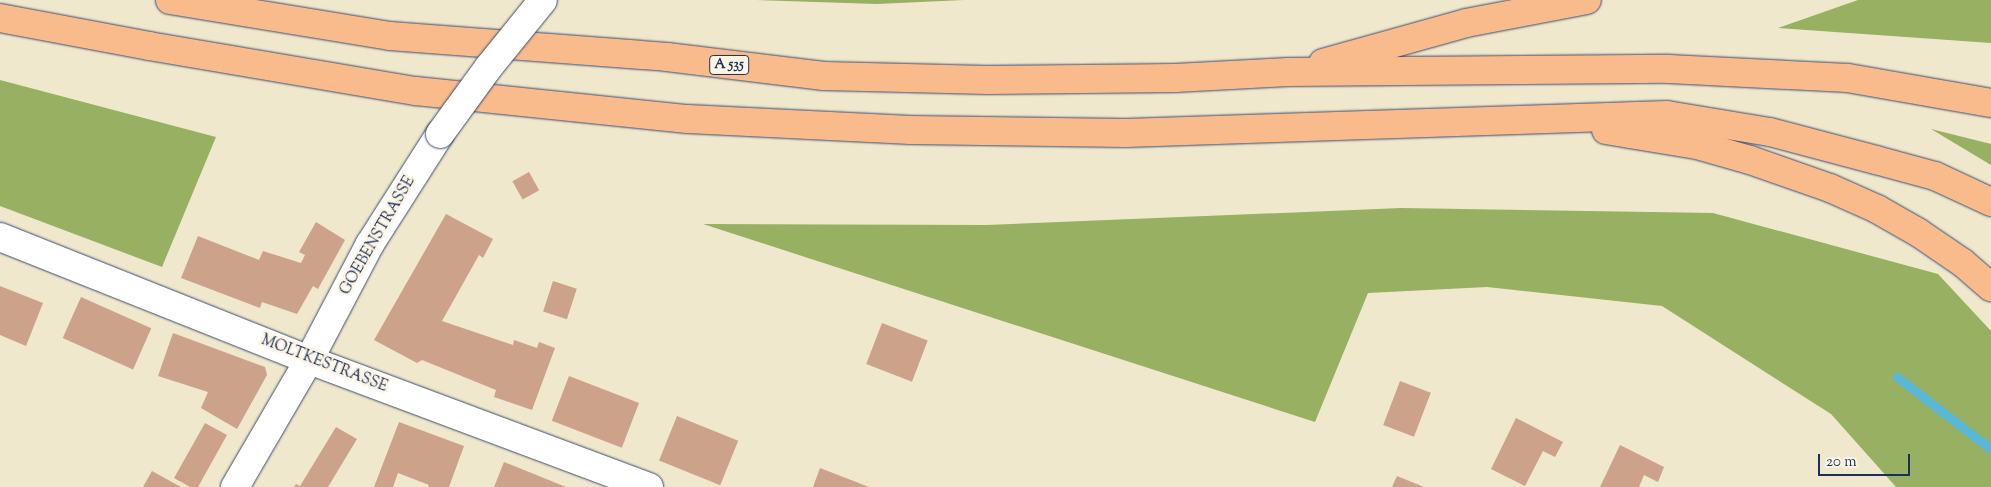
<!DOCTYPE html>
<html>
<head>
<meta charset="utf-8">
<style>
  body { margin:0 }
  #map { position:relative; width:1991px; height:487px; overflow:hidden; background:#f0e8cc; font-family:"Sorts Mill Goudy",serif }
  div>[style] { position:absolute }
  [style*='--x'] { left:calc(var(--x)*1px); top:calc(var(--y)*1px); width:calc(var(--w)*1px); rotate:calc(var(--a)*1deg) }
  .forest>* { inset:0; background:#98b062 }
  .stream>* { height:9px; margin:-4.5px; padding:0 4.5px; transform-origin:4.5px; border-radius:4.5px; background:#59b7d7 }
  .building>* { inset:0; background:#cca28a; transform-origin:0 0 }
  .roads { filter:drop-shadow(0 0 1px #3b4b6e) drop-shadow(0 0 1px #3b4b6e) }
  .minor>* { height:28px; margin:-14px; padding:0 14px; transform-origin:14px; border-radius:14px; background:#fff }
  .highway>* { height:28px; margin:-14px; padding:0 14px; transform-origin:14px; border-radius:14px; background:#fabb8c }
  .bridges { filter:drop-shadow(0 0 1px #3b4b6e) drop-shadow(0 0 1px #3b4b6e) }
  .minor-bridge>* { height:28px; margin:-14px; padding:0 14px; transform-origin:14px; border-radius:14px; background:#fff }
  span { translate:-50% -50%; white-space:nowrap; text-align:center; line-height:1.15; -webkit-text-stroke:5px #fcf5e5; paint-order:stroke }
  .shield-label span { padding:1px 4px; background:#fcf5e5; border:1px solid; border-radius:4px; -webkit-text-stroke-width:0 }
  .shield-label { font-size:14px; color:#1b2f5e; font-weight:700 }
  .street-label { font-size:15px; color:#1b2f5e }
  .scale { position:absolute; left:1818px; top:454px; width:92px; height:22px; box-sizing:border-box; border:2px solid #1b2f5e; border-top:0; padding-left:6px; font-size:15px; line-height:18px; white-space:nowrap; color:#1b2f5e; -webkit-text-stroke:4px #fcf5e5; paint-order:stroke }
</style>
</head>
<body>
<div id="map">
  <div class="forest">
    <i style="clip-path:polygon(756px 0,964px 0,877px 4px)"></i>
    <i style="clip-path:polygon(1858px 0,1991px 0,1991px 43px,1778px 28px)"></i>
    <i style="clip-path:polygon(0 80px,216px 137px,162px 267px,0 206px)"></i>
    <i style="clip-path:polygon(1931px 129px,1991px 144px,1991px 165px)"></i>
    <i style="clip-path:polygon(1401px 208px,1713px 213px,1938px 274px,1991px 331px,1991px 487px,1896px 487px,1831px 414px,1662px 306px,1487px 287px,1368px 293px,1315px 422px,703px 224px,987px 225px)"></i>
  </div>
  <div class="stream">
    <i style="--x:1897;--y:377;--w:118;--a:37.5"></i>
  </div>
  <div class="building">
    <i style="left:529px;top:172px;width:21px;height:19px;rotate:61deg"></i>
    <i style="clip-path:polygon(446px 214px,493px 239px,483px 258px,479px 255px,442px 321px,513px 345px,514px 340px,537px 348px,539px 342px,555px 348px,532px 410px,494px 397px,496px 390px,422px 360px,417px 363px,374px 340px)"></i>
    <i style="clip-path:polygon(316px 222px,345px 240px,318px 289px,313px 286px,297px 314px,262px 302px,260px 308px,181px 278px,198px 236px,259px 260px,263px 251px,301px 263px,305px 255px,299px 252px)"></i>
    <i style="left:553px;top:281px;width:25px;height:32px;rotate:18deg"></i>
    <i style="clip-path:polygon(0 286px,43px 303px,26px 346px,0 335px)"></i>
    <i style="left:81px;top:297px;width:77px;height:45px;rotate:24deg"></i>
    <i style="left:882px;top:323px;width:49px;height:44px;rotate:21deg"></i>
    <i style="clip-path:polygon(173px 333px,265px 367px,267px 375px,237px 429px,201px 408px,208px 392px,158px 376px)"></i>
    <i style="left:569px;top:376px;width:75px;height:48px;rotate:21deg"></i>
    <i style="left:1400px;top:381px;width:33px;height:47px;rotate:21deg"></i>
    <i style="left:677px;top:416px;width:66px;height:48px;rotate:22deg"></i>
    <i style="clip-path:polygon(1516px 418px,1563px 442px,1555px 457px,1543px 451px,1525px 486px,1491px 469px)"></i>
    <i style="clip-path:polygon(399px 422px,464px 446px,449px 487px,428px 487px,429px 485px,398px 473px,393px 487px,374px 487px)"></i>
    <i style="clip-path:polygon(205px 423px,227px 435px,198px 487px,190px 487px,174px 478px)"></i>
    <i style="clip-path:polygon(336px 427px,357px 439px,328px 487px,294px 487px,296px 484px,300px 486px)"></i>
    <i style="clip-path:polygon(1620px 445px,1664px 467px,1658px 482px,1644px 475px,1639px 487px,1600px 487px)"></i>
    <i style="clip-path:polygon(504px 462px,566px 487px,494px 487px)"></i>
    <i style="clip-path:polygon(820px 468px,869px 487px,813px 487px)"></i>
    <i style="clip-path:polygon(152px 471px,181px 487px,143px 487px)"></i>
    <i style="clip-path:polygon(1397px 476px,1424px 487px,1392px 487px)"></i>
  </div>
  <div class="roads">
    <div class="minor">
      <i style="--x:0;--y:237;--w:333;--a:21.7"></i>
      <i style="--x:309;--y:360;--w:363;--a:20.5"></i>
      <i style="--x:235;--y:487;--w:147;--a:-59.8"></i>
      <i style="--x:309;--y:360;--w:131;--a:-62.3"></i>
      <i style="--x:370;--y:244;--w:130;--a:-57.5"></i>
    </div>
    <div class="highway">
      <i style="--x:170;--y:0;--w:223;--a:9.3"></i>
      <i style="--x:390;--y:36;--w:278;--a:4.3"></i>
      <i style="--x:667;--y:57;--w:158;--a:6.9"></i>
      <i style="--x:824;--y:76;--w:164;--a:1.4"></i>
      <i style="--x:988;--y:80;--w:187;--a:-0.6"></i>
      <i style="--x:1175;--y:78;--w:113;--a:-3"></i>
      <i style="--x:1288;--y:72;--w:381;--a:-0.5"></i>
      <i style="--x:1669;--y:69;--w:179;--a:2.9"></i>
      <i style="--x:1848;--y:78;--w:145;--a:9.9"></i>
      <i style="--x:0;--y:18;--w:152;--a:10.6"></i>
      <i style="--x:149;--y:46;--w:271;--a:9.6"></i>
      <i style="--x:416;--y:91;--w:273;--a:5.9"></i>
      <i style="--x:688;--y:119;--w:223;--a:2.8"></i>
      <i style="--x:911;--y:130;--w:215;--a:0.8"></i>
      <i style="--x:1126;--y:133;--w:541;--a:-1.91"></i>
      <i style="--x:1667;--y:115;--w:104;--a:9.4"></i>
      <i style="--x:1770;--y:132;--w:110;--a:14.8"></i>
      <i style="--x:1876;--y:160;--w:61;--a:15.2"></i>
      <i style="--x:1935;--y:176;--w:62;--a:24.9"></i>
      <i style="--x:1323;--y:63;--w:148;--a:-15.6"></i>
      <i style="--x:1466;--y:23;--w:123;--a:-10.8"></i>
      <i style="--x:1606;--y:130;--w:92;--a:9.4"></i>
      <i style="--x:1697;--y:145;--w:55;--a:15.8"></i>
      <i style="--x:1750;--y:160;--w:85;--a:19.3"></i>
      <i style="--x:1830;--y:188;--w:51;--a:24.1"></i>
      <i style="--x:1877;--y:209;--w:48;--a:29.7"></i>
      <i style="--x:1919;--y:233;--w:53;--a:34.3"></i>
      <i style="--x:1963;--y:263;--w:37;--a:41"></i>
    </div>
  </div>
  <div class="bridges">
    <div class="minor-bridge">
      <i style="--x:440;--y:134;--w:82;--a:-54"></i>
      <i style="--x:488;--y:68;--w:87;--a:-51"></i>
    </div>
  </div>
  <div class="shield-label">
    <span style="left:729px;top:65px">A 535</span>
  </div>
  <div class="street-label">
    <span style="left:378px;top:236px;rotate:-60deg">GOEBENSTRASSE</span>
    <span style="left:324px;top:364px;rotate:21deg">MOLTKESTRASSE</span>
  </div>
  <div class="scale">20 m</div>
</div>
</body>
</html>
